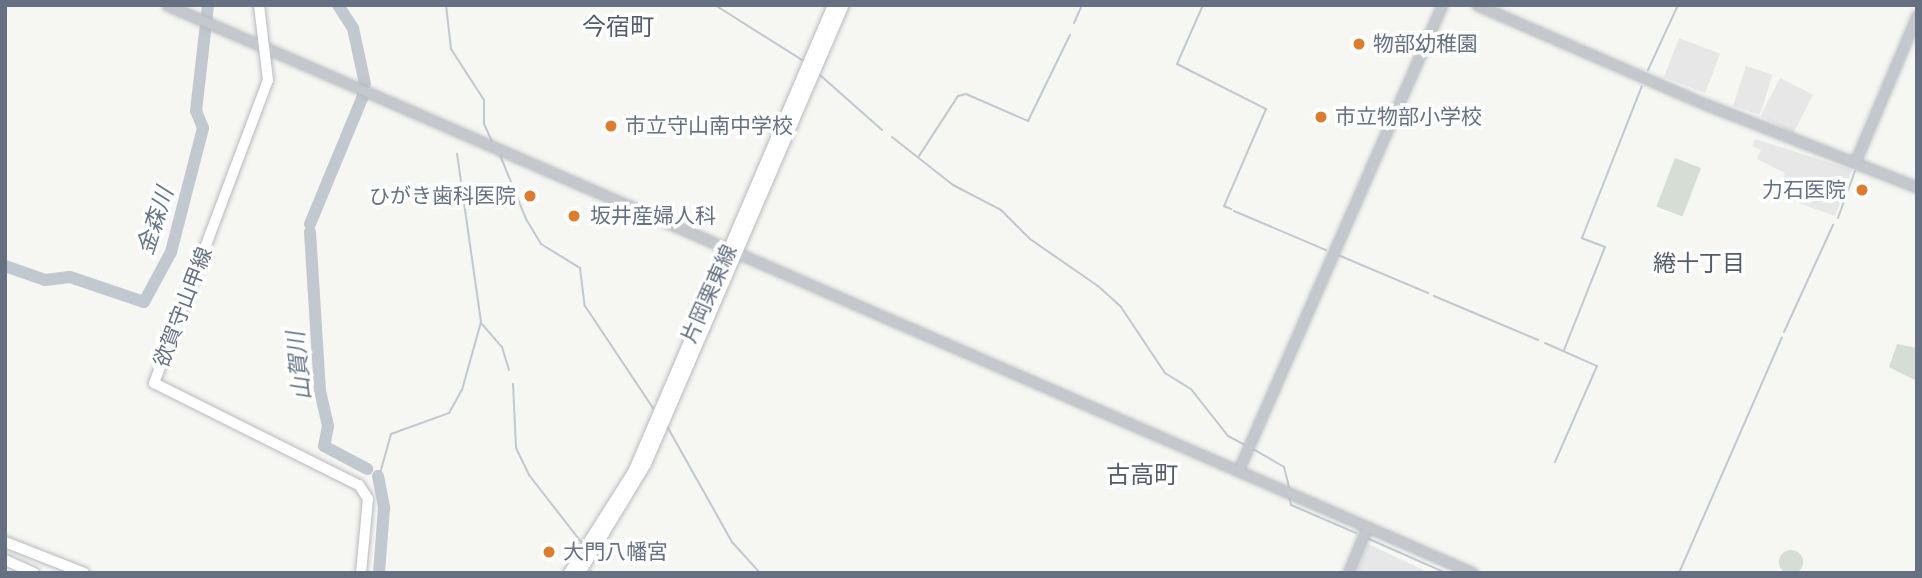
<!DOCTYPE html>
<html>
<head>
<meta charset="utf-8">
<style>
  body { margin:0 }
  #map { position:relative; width:1922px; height:578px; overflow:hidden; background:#f6f6f3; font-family:"Fira Sans Condensed","Noto Sans JP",sans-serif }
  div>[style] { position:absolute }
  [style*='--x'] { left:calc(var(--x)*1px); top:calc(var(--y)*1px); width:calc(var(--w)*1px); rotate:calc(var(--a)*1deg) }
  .built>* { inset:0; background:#e6e7e6; transform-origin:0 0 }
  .green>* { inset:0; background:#d6ddd4; transform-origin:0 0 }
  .round { border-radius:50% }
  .stream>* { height:2px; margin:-1px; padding:0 1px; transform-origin:1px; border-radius:1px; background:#c1c8cf }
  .river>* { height:12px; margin:-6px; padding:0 6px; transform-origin:6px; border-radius:6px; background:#c1c8cf }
  .roads { filter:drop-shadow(0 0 2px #b6babf) drop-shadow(0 0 2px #b6babf) }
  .tertiary>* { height:9px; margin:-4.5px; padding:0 4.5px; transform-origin:4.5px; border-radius:4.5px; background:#c4c7cb }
  .secondary>* { height:10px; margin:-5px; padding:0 5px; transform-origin:5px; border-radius:5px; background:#fff }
  .primary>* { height:10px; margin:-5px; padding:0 5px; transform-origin:5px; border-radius:5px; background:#fff }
  .dots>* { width:19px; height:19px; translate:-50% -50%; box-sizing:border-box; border:4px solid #fff; border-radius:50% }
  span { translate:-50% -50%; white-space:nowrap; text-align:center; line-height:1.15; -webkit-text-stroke:7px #fff; paint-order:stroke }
  .poi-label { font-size:21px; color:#667083 }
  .left { translate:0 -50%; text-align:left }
  .right { translate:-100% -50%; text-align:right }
  .street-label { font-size:21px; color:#667083 }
  .water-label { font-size:23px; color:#677786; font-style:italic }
  .neighbourhood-label { font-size:23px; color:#545b69 }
  .quarter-label { font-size:24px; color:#545b69 }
  .frame { position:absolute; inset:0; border:7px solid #667083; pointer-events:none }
</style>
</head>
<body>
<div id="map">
  <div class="built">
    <i style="left:1679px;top:38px;width:44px;height:42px;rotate:21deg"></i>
    <i style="left:1746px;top:66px;width:28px;height:42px;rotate:18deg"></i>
    <i style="left:1780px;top:78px;width:37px;height:43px;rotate:27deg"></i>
    <i style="clip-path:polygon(1755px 139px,1852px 170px,1835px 216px,1777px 195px,1785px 173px,1757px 159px,1761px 150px,1752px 146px)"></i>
    <i style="clip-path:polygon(1368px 544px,1430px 573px,1356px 573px)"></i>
  </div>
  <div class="green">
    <i style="left:1675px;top:158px;width:28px;height:52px;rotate:21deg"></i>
    <i style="clip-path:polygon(1897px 344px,1917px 348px,1917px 381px,1889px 367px)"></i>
    <i class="round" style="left:1779px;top:550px;width:24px;height:24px"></i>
  </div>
  <div class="stream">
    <i style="--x:446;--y:5;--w:44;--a:83.5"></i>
    <i style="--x:451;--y:49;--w:61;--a:57.1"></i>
    <i style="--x:484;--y:100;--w:24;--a:90"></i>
    <i style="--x:484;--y:124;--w:19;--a:65"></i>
    <i style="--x:715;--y:5;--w:107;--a:32.3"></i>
    <i style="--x:1203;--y:5;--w:64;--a:113.8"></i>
    <i style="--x:1177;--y:64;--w:100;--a:26.8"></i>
    <i style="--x:1266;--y:109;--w:106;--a:113.4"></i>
    <i style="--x:1224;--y:206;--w:8;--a:23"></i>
    <i style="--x:1074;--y:23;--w:20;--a:-66"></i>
    <i style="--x:1648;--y:70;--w:72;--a:-65.2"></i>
    <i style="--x:820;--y:75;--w:83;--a:41.6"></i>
    <i style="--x:892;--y:137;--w:78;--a:38.2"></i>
    <i style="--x:953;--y:185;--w:54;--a:27.5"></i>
    <i style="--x:1001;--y:210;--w:41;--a:45"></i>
    <i style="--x:1030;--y:239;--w:83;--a:34.7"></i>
    <i style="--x:1098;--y:286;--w:31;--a:42"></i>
    <i style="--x:1121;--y:307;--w:79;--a:56.3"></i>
    <i style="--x:1165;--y:373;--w:31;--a:32"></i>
    <i style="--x:1191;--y:389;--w:60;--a:51.8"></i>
    <i style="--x:1228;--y:436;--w:19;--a:28"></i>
    <i style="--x:500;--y:155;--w:69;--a:67.9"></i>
    <i style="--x:526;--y:219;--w:29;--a:59"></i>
    <i style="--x:541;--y:244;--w:46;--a:31.6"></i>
    <i style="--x:580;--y:268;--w:38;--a:83"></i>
    <i style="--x:585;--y:306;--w:123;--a:56.3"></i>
    <i style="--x:919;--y:156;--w:72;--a:-57"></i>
    <i style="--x:958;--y:96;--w:8;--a:-14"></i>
    <i style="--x:966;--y:94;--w:68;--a:23.5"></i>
    <i style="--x:1028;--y:121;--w:96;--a:-64"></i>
    <i style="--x:1234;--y:211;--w:100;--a:23"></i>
    <i style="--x:1838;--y:218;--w:50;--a:-70.1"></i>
    <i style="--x:1338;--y:255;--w:98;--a:22.9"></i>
    <i style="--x:1434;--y:296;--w:113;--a:22.9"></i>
    <i style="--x:481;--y:323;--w:32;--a:49"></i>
    <i style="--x:502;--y:347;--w:24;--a:73"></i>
    <i style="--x:1784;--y:332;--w:118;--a:-65.4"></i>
    <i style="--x:1545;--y:343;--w:57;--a:23.9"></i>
    <i style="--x:1597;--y:366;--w:105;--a:113.6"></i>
    <i style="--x:1564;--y:350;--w:111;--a:-68.3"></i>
    <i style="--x:1605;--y:247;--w:25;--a:-159"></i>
    <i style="--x:1582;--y:238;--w:163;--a:-68.5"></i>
    <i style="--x:513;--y:384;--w:64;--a:87.3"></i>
    <i style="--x:516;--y:448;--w:30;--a:64"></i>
    <i style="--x:529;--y:475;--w:86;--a:52.1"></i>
    <i style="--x:668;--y:428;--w:131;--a:60.7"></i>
    <i style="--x:732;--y:542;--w:42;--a:47.9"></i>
    <i style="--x:1253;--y:449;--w:36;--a:30"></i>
    <i style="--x:1284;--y:467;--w:21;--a:76"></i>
    <i style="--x:379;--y:477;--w:45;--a:-74.4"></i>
    <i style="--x:391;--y:434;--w:62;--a:-19.9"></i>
    <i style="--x:449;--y:413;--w:26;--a:-61"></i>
    <i style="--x:462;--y:390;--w:71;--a:-74.4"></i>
    <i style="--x:481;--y:322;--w:170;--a:-98.1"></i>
    <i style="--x:1289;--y:496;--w:9;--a:77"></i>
    <i style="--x:1291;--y:505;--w:71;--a:23.3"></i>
    <i style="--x:1369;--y:539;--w:84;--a:23.8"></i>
    <i style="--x:591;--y:571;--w:2;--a:63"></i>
    <i style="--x:1679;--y:573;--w:257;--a:-66.4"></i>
  </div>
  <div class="river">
    <i style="--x:338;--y:5;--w:27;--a:57"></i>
    <i style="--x:353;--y:28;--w:57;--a:77.9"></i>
    <i style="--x:310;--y:224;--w:139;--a:-67.5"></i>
    <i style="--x:310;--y:232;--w:159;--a:86.4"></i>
    <i style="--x:320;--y:391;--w:36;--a:77"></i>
    <i style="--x:328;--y:426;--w:20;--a:101"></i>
    <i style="--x:324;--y:446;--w:49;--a:28.1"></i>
    <i style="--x:5;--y:266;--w:42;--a:19.3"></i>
    <i style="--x:45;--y:280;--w:25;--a:-7"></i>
    <i style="--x:70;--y:277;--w:78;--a:18.7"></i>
    <i style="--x:144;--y:302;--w:57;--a:-61.6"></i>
    <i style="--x:171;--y:252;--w:128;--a:-75.5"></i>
    <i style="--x:203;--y:128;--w:18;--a:-112"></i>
    <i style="--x:196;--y:111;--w:107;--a:-83.5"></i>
    <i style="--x:378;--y:476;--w:33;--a:79"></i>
    <i style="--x:384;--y:508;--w:65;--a:94.4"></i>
  </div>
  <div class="roads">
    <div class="tertiary">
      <i style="--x:167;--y:5;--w:1424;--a:23.5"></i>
      <i style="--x:1477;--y:5;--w:249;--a:23.5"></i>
      <i style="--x:1705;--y:104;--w:228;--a:21.4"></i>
      <i style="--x:1855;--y:162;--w:160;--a:-67.1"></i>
      <i style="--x:1238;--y:471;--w:509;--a:-66.36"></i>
      <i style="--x:1348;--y:573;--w:50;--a:-67.6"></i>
    </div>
    <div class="secondary">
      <i style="--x:259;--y:5;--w:76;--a:83.2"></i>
      <i style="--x:268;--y:80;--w:324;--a:110.6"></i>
      <i style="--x:154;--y:383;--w:229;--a:26.5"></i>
      <i style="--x:359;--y:485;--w:17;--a:57"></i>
      <i style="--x:368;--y:499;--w:74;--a:95.4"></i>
      <i style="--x:569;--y:573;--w:122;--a:-57.7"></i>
      <i style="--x:634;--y:470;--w:506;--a:-66.83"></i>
      <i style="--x:580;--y:573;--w:127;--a:-58.8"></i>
      <i style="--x:646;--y:464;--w:500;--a:-66.7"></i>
    </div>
    <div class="primary">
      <i style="--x:5;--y:542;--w:85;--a:21.4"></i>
      <i style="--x:5;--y:560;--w:32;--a:24"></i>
    </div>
  </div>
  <div class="dots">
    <i style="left:1359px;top:44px;background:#de7c2b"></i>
    <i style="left:1321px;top:117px;background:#de7c2b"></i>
    <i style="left:611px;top:126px;background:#de7c2b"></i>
    <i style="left:1862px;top:190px;background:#de7c2b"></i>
    <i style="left:530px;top:196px;background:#de7c2b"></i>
    <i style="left:574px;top:216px;background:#de7c2b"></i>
    <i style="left:549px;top:552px;background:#de7c2b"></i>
  </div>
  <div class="poi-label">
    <span class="left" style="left:1373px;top:44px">物部幼稚園</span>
    <span class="left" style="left:1335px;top:117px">市立物部小学校</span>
    <span class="left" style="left:625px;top:126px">市立守山南中学校</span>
    <span class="right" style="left:1846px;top:190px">力石医院</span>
    <span class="right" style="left:516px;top:196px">ひがき歯科医院</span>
    <span class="left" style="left:590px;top:216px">坂井産婦人科</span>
    <span class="left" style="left:563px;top:552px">大門八幡宮</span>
  </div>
  <div class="street-label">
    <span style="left:709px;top:294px;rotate:-66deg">片岡栗東線</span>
    <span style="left:183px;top:307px;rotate:-69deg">欲賀守山甲線</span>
  </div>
  <div class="water-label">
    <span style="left:155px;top:221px;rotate:-72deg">金森川</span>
    <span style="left:299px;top:366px;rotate:-96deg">山賀川</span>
  </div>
  <div class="neighbourhood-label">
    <span style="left:1699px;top:263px">綣十丁目</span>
  </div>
  <div class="quarter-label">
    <span style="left:618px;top:28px">今宿町</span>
    <span style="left:1142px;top:476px">古高町</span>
  </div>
  <div class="frame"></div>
</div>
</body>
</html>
